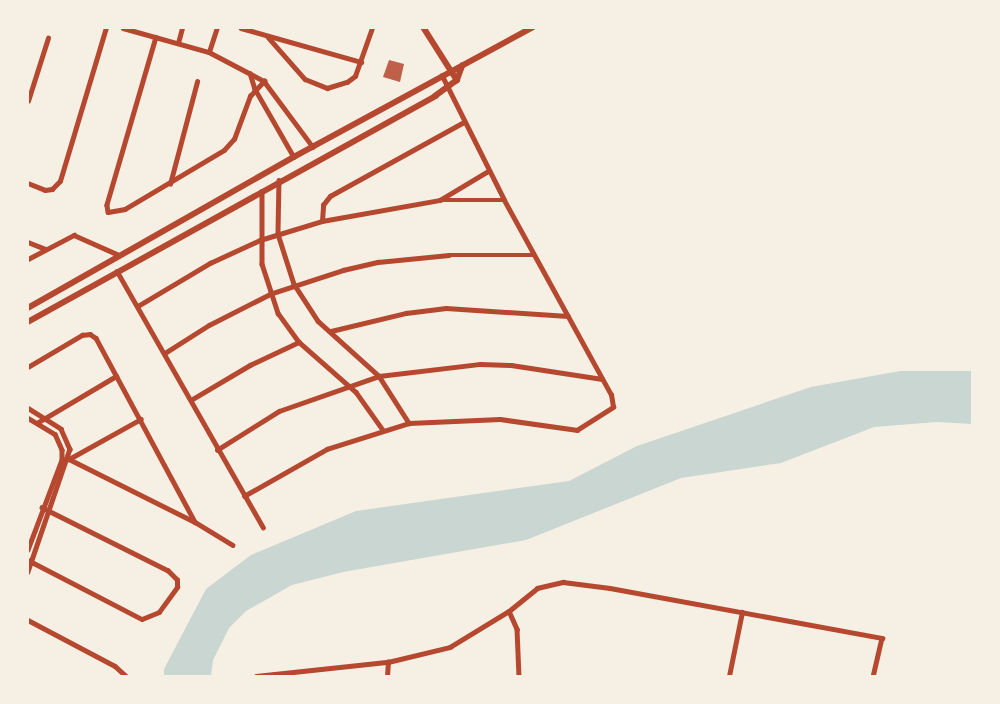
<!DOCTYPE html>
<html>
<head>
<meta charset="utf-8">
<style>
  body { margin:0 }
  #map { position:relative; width:1000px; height:704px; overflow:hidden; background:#f6efe4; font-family:"PT Sans",sans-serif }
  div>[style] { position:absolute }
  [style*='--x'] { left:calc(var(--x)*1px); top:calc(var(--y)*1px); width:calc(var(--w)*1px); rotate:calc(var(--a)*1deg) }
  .water>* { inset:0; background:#c9d6d2 }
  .building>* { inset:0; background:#bf614a }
  .minor>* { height:4.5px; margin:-2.25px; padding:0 2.25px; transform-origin:2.25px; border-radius:2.25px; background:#b5482f }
  .tertiary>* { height:5.5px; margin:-2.75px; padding:0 2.75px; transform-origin:2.75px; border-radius:2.75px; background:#b5482f }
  span { translate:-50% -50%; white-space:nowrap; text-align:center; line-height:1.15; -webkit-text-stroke:4.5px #f6efe4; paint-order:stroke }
  .frame { position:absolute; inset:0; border:29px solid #f6efe4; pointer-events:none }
</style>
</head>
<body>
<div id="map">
  <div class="water">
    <i style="clip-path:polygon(900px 371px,972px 371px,972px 424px,936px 422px,874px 427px,781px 463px,681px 478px,526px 540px,343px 572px,292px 585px,246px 611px,229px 628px,213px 660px,211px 676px,164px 676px,164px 669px,206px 589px,251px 555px,356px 511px,569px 481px,637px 446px,811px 387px)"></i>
  </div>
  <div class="building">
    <i style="clip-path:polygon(389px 60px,404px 64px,400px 82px,383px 77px)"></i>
  </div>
  <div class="minor">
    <i style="--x:123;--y:28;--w:89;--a:15.6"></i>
    <i style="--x:209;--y:52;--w:62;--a:27.8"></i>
    <i style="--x:264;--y:81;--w:82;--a:53.4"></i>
    <i style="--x:241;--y:28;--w:125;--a:15.8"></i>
    <i style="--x:156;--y:37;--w:175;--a:106.3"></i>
    <i style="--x:107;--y:205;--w:7;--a:82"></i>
    <i style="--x:108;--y:212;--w:17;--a:-10"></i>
    <i style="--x:125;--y:209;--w:115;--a:-30.8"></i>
    <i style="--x:224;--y:150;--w:15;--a:-48"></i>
    <i style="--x:234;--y:139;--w:46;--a:-69.6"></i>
    <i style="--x:250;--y:96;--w:21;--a:-47"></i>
    <i style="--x:268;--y:37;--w:56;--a:48.6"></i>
    <i style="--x:305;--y:79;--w:24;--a:22"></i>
    <i style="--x:327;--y:88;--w:21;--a:-17"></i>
    <i style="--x:347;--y:82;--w:10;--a:-37"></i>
    <i style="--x:355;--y:76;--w:51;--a:-70.5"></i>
    <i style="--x:178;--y:43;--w:16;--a:-75"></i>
    <i style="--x:209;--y:52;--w:25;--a:-72"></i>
    <i style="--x:250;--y:73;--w:17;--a:73"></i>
    <i style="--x:255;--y:89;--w:78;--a:60.2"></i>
    <i style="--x:28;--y:101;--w:66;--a:-72.4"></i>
    <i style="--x:279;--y:180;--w:54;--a:91.1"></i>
    <i style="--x:278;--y:234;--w:52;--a:72.3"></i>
    <i style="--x:294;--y:284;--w:44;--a:57"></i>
    <i style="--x:318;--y:321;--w:82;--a:42"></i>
    <i style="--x:379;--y:376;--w:56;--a:57.4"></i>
    <i style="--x:28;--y:183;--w:18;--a:22"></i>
    <i style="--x:45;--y:190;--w:7;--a:-8"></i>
    <i style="--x:52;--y:189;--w:11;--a:-45"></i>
    <i style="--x:60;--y:181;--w:160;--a:-73.3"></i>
    <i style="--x:170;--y:184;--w:106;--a:-75.2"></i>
    <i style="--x:262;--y:191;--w:73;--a:90"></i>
    <i style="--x:262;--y:264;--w:52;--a:71.9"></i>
    <i style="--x:278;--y:313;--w:36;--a:54"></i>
    <i style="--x:299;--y:342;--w:76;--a:41.3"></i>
    <i style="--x:356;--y:392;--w:47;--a:54.6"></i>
    <i style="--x:440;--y:200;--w:56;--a:-31.1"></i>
    <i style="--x:322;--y:221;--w:16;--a:-86"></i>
    <i style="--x:323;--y:205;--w:11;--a:-52"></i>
    <i style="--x:330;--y:196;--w:153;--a:-28.9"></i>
    <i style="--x:28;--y:242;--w:18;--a:22"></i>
    <i style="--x:28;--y:259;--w:52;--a:-27.6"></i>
    <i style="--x:74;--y:235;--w:49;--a:24"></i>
    <i style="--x:117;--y:271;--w:295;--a:60.3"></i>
    <i style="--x:138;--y:306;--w:84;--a:-30.8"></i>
    <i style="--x:210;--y:263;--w:55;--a:-24.7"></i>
    <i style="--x:260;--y:240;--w:65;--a:-17"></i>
    <i style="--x:322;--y:221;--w:120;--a:-10.1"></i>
    <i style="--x:440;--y:200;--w:64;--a:0"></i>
    <i style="--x:331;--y:331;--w:77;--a:-13.5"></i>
    <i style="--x:406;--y:313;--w:40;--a:-7.1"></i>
    <i style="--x:446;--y:308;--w:122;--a:3.8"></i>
    <i style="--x:165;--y:353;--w:52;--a:-32.5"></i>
    <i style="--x:209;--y:325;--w:68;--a:-26.9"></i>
    <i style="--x:270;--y:294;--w:77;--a:-18.2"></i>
    <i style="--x:343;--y:270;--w:36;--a:-13"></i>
    <i style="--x:378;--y:262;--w:71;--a:-5.6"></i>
    <i style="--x:449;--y:255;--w:85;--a:0"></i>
    <i style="--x:28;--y:367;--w:63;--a:-30.7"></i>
    <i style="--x:82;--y:335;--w:8;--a:-7"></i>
    <i style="--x:90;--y:334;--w:7;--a:34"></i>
    <i style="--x:96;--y:338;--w:209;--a:61.7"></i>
    <i style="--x:191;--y:400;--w:69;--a:-30.7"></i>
    <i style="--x:250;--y:365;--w:54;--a:-25.1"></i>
    <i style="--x:28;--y:408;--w:39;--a:32"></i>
    <i style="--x:61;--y:429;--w:22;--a:66"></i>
    <i style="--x:70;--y:449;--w:130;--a:108.9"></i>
    <i style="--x:28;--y:418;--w:31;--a:31"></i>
    <i style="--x:55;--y:434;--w:17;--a:66"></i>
    <i style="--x:62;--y:450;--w:10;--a:90"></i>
    <i style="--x:62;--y:460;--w:96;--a:110.7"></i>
    <i style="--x:37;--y:423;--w:92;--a:-30.7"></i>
    <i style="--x:217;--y:450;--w:73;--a:-32.2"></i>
    <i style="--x:279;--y:411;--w:106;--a:-19.3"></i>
    <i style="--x:379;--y:376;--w:102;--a:-6.8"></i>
    <i style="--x:480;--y:364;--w:31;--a:2"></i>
    <i style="--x:511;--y:365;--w:92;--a:8.7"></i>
    <i style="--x:69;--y:459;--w:82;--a:-29.1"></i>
    <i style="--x:62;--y:460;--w:7;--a:-8"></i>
    <i style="--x:69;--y:459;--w:141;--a:26.6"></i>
    <i style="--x:195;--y:522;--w:44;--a:31.2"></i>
    <i style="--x:244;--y:496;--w:95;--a:-29.5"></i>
    <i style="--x:327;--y:449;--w:86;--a:-17.6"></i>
    <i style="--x:409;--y:423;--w:91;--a:-2.5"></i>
    <i style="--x:500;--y:419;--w:78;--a:8.1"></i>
    <i style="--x:577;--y:430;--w:43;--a:-32.6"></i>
    <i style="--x:613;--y:407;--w:12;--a:-99"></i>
    <i style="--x:611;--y:395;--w:222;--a:-118.8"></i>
    <i style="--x:504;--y:200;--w:139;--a:-116.6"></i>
    <i style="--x:28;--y:560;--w:128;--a:27.4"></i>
    <i style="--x:142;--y:619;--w:18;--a:-22"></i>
    <i style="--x:159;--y:612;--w:31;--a:-54"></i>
    <i style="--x:177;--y:587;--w:7;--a:-90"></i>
    <i style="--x:177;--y:580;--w:13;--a:-135"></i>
    <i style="--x:168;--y:571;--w:141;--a:-153.4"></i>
    <i style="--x:509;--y:611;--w:20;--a:66"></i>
    <i style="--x:517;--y:629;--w:47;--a:87.6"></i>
    <i style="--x:28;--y:620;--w:98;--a:27.9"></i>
    <i style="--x:115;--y:666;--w:15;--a:42"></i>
    <i style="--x:256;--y:676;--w:133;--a:-6.1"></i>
    <i style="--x:388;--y:662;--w:64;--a:-13.6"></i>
    <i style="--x:450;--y:647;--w:69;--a:-31.4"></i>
    <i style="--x:509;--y:611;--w:36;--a:-39"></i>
    <i style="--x:537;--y:588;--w:27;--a:-13"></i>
    <i style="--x:563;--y:582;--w:47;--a:7.3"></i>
    <i style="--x:610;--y:588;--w:277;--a:10.4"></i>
    <i style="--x:882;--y:638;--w:39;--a:103"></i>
    <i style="--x:387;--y:676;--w:14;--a:-86"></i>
    <i style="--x:729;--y:676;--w:65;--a:-78.5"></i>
  </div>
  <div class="tertiary">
    <i style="--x:424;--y:28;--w:62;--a:57.6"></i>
    <i style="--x:28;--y:308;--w:306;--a:-29.6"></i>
    <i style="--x:294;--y:157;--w:271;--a:-28.5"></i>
    <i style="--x:28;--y:322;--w:466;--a:-29"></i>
    <i style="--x:435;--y:96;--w:27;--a:-36"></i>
    <i style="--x:457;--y:80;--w:15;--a:-70"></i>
  </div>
  <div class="frame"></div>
</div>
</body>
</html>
